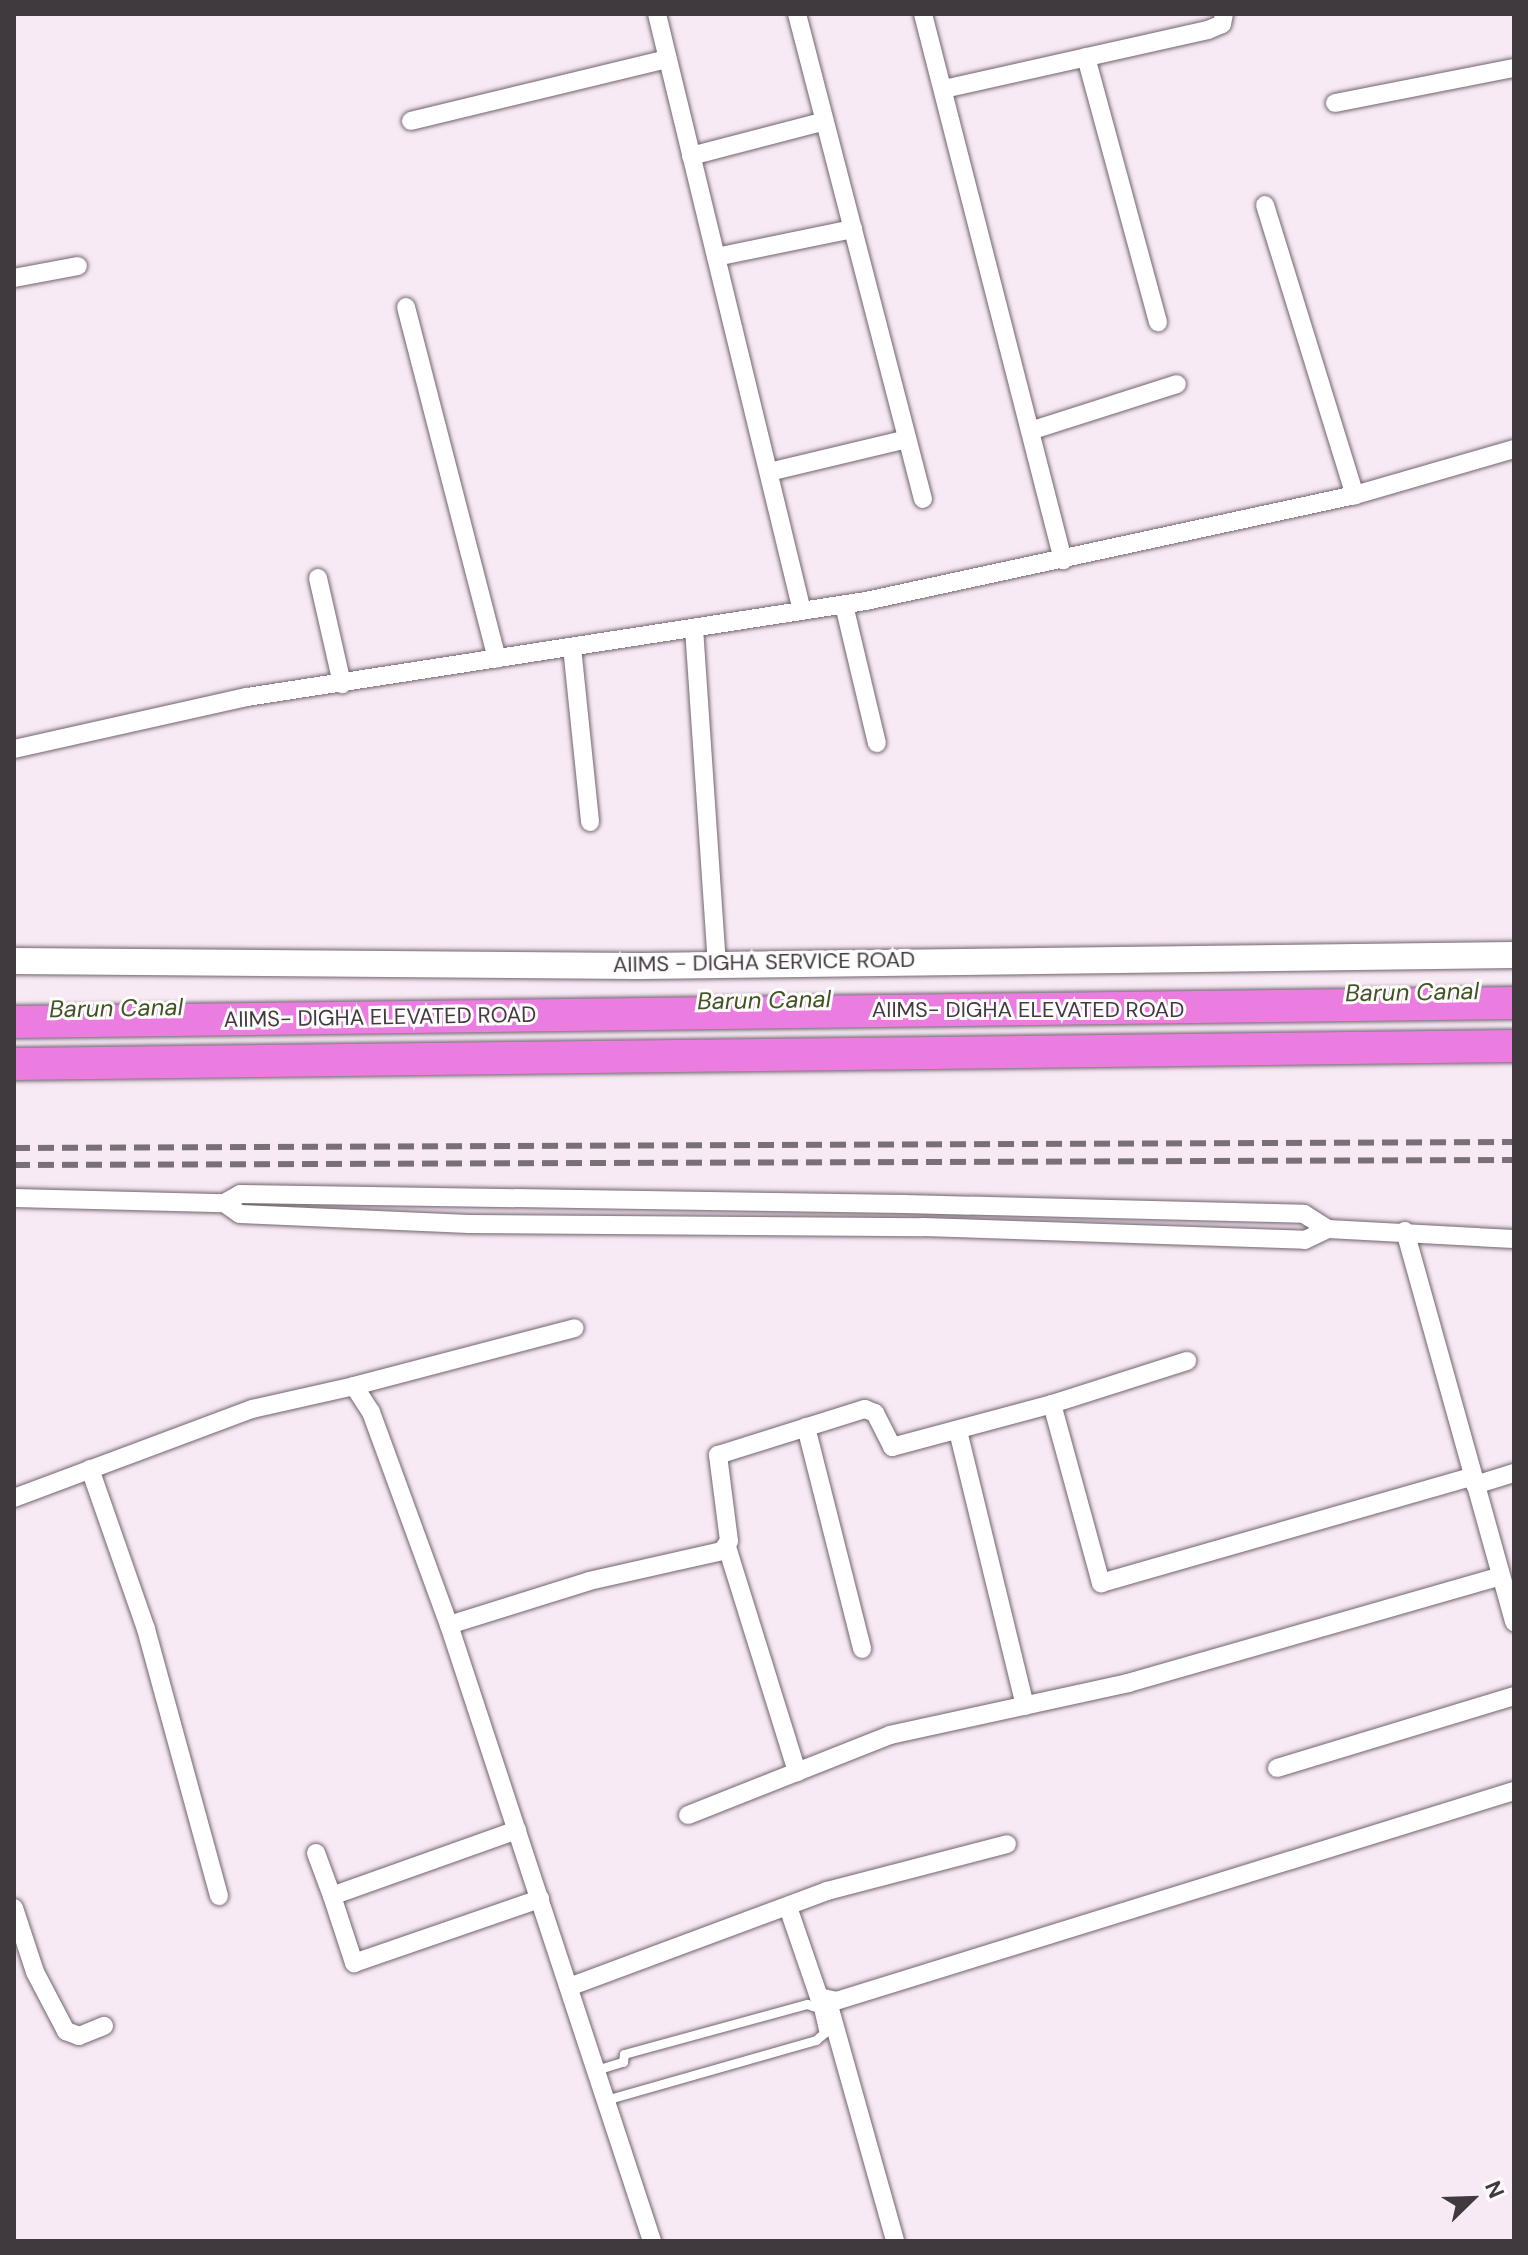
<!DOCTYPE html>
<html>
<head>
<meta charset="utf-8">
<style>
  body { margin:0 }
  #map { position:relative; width:1528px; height:2255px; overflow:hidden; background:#f8eaf5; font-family:"DM Sans",sans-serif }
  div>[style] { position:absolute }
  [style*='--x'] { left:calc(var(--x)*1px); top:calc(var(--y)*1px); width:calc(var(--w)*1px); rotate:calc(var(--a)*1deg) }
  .roads { filter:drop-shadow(0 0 2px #70646e) drop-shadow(0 0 2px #70646e) }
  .service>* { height:9px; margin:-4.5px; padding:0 4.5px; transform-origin:4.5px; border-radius:4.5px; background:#fff }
  .minor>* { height:18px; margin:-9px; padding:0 9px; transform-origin:9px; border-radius:9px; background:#fff }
  .secondary>* { height:26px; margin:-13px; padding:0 13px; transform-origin:13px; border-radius:13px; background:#fff }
  .motorway>* { height:32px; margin:-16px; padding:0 16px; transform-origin:16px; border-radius:16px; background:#ea7ddf }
  .rail>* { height:6px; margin-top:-3px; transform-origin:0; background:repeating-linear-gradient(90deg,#787076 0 16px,transparent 0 24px) }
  span { translate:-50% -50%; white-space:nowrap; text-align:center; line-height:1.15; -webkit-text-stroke:6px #fefbfd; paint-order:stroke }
  .street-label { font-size:22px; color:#403a3f }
  .water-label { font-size:24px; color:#425323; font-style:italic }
  .frame { position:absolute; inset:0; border:16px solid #403a3f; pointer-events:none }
  .north { position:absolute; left:1432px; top:2159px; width:80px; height:80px; -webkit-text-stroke:6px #fefbfd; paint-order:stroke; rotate:67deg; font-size:22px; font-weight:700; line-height:32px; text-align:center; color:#403a3f }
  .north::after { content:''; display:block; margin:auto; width:28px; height:36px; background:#403a3f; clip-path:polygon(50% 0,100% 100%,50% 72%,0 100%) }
</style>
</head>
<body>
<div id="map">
  <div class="roads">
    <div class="service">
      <i style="--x:596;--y:2070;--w:28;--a:-17"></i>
      <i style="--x:623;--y:2062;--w:8;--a:-83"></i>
      <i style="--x:624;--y:2054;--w:190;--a:-15.3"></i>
      <i style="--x:807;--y:2004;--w:12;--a:20"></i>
      <i style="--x:818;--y:2008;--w:26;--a:77"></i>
      <i style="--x:824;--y:2033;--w:11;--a:139"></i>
      <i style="--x:816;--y:2040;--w:218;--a:164.1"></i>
    </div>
    <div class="minor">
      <i style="--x:657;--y:14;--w:614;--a:76.35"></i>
      <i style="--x:797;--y:14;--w:501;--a:75.44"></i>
      <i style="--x:923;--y:14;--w:564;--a:75.62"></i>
      <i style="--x:1086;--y:57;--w:275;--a:74.8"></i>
      <i style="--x:944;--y:89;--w:271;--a:-12.6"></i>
      <i style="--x:1208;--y:30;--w:15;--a:-23"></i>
      <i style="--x:1222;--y:24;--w:10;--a:-79"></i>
      <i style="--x:1335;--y:103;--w:182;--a:-11.1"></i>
      <i style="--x:411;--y:121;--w:264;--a:-13.6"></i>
      <i style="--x:691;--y:156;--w:138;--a:-14.6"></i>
      <i style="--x:1265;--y:205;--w:304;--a:72.8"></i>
      <i style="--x:716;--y:257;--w:140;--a:-11.6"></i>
      <i style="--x:14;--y:278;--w:65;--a:-10.6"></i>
      <i style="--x:406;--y:307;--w:363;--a:75.5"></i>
      <i style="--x:1033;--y:430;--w:151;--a:-17.7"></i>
      <i style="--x:769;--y:472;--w:142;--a:-13.4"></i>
      <i style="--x:318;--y:578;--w:109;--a:77.2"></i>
      <i style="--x:844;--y:605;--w:142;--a:76.6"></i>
      <i style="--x:694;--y:628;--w:337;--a:86.1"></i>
      <i style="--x:572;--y:647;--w:176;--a:84.1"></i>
      <i style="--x:14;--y:749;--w:239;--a:-12.6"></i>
      <i style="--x:247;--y:697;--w:626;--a:-8.82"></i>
      <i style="--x:866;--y:601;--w:500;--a:-12.23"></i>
      <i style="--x:1355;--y:495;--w:166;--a:-16.1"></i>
      <i style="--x:14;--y:1198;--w:210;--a:1.4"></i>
      <i style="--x:224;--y:1203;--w:19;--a:35"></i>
      <i style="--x:240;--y:1214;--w:229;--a:2.5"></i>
      <i style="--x:469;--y:1224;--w:454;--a:0.4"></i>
      <i style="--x:923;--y:1227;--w:382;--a:1.9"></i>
      <i style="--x:1305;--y:1240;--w:25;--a:-26"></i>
      <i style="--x:1328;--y:1229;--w:186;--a:3.1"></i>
      <i style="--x:224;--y:1203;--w:18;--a:-29"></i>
      <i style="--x:240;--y:1194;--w:664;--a:0.86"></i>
      <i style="--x:904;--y:1204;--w:400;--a:1.4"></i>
      <i style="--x:1304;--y:1214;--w:28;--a:32"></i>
      <i style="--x:1405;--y:1231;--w:406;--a:74.4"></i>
      <i style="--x:354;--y:1386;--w:228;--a:-14.7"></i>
      <i style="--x:1052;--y:1404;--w:142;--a:-17.7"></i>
      <i style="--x:806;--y:1427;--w:229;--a:75.8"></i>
      <i style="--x:958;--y:1431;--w:283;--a:76.3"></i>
      <i style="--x:90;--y:1469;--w:170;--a:70.7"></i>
      <i style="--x:146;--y:1629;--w:277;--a:74.7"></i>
      <i style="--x:1475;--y:1485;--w:41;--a:-17.1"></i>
      <i style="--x:14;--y:1498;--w:254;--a:-20.5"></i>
      <i style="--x:252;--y:1409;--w:105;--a:-12.7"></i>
      <i style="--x:354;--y:1386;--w:31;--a:57"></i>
      <i style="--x:371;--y:1412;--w:227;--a:69.9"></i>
      <i style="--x:449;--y:1625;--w:649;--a:71.76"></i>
      <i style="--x:727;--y:1547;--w:236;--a:72.7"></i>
      <i style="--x:449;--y:1625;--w:147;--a:-17.4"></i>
      <i style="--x:589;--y:1581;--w:136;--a:-12.7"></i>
      <i style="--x:722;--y:1551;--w:12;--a:-55"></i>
      <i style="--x:729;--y:1541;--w:87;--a:-97.3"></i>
      <i style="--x:718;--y:1455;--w:154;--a:-17.4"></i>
      <i style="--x:865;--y:1409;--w:11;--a:22"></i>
      <i style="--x:875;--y:1413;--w:38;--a:63"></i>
      <i style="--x:892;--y:1447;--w:166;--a:-15"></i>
      <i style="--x:1052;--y:1404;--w:186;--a:74.7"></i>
      <i style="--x:1101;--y:1583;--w:387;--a:-16"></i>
      <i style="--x:1277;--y:1768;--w:248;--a:-16.9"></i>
      <i style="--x:688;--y:1815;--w:217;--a:-21.6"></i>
      <i style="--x:890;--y:1735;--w:244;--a:-12.3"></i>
      <i style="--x:1128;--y:1683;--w:387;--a:-16"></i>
      <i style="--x:517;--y:1830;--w:196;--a:160.4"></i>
      <i style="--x:332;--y:1896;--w:71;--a:71.8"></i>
      <i style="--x:354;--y:1963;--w:197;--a:-19"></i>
      <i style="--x:316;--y:1853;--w:46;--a:69.6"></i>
      <i style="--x:14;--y:1908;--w:67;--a:71.8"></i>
      <i style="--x:35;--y:1972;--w:67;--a:62.3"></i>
      <i style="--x:66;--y:2031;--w:14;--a:21"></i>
      <i style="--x:79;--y:2036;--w:27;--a:-22"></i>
      <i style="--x:789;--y:1910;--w:92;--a:71"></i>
      <i style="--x:819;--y:1997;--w:17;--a:13"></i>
      <i style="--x:836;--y:2001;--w:710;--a:-17.21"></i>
      <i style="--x:569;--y:1987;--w:275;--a:-20.4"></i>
      <i style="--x:827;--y:1891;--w:186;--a:-14.6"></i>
      <i style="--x:828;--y:2002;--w:248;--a:74.3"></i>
    </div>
    <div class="secondary">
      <i style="--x:14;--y:961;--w:626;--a:0.46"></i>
      <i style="--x:640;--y:966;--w:874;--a:-0.72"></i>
    </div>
    <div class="motorway">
      <i style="--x:14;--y:1022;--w:1500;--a:-0.73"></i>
      <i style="--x:14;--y:1064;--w:1500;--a:-0.69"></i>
    </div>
  </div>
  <div class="rail">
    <i style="--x:14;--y:1148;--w:1500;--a:-0.23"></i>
    <i style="--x:14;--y:1165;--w:1500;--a:-0.19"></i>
  </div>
  <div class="street-label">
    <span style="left:764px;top:962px;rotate:-1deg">AIIMS - DIGHA SERVICE ROAD</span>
    <span style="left:1028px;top:1010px">AIIMS- DIGHA ELEVATED ROAD</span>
    <span style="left:380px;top:1017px;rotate:-1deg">AIIMS- DIGHA ELEVATED ROAD</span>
  </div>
  <div class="water-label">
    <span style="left:1412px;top:992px;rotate:-1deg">Barun Canal</span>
    <span style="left:764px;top:1000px;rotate:-1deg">Barun Canal</span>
    <span style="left:116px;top:1008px;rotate:-1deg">Barun Canal</span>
  </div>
  <div class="frame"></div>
  <div class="north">N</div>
</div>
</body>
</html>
